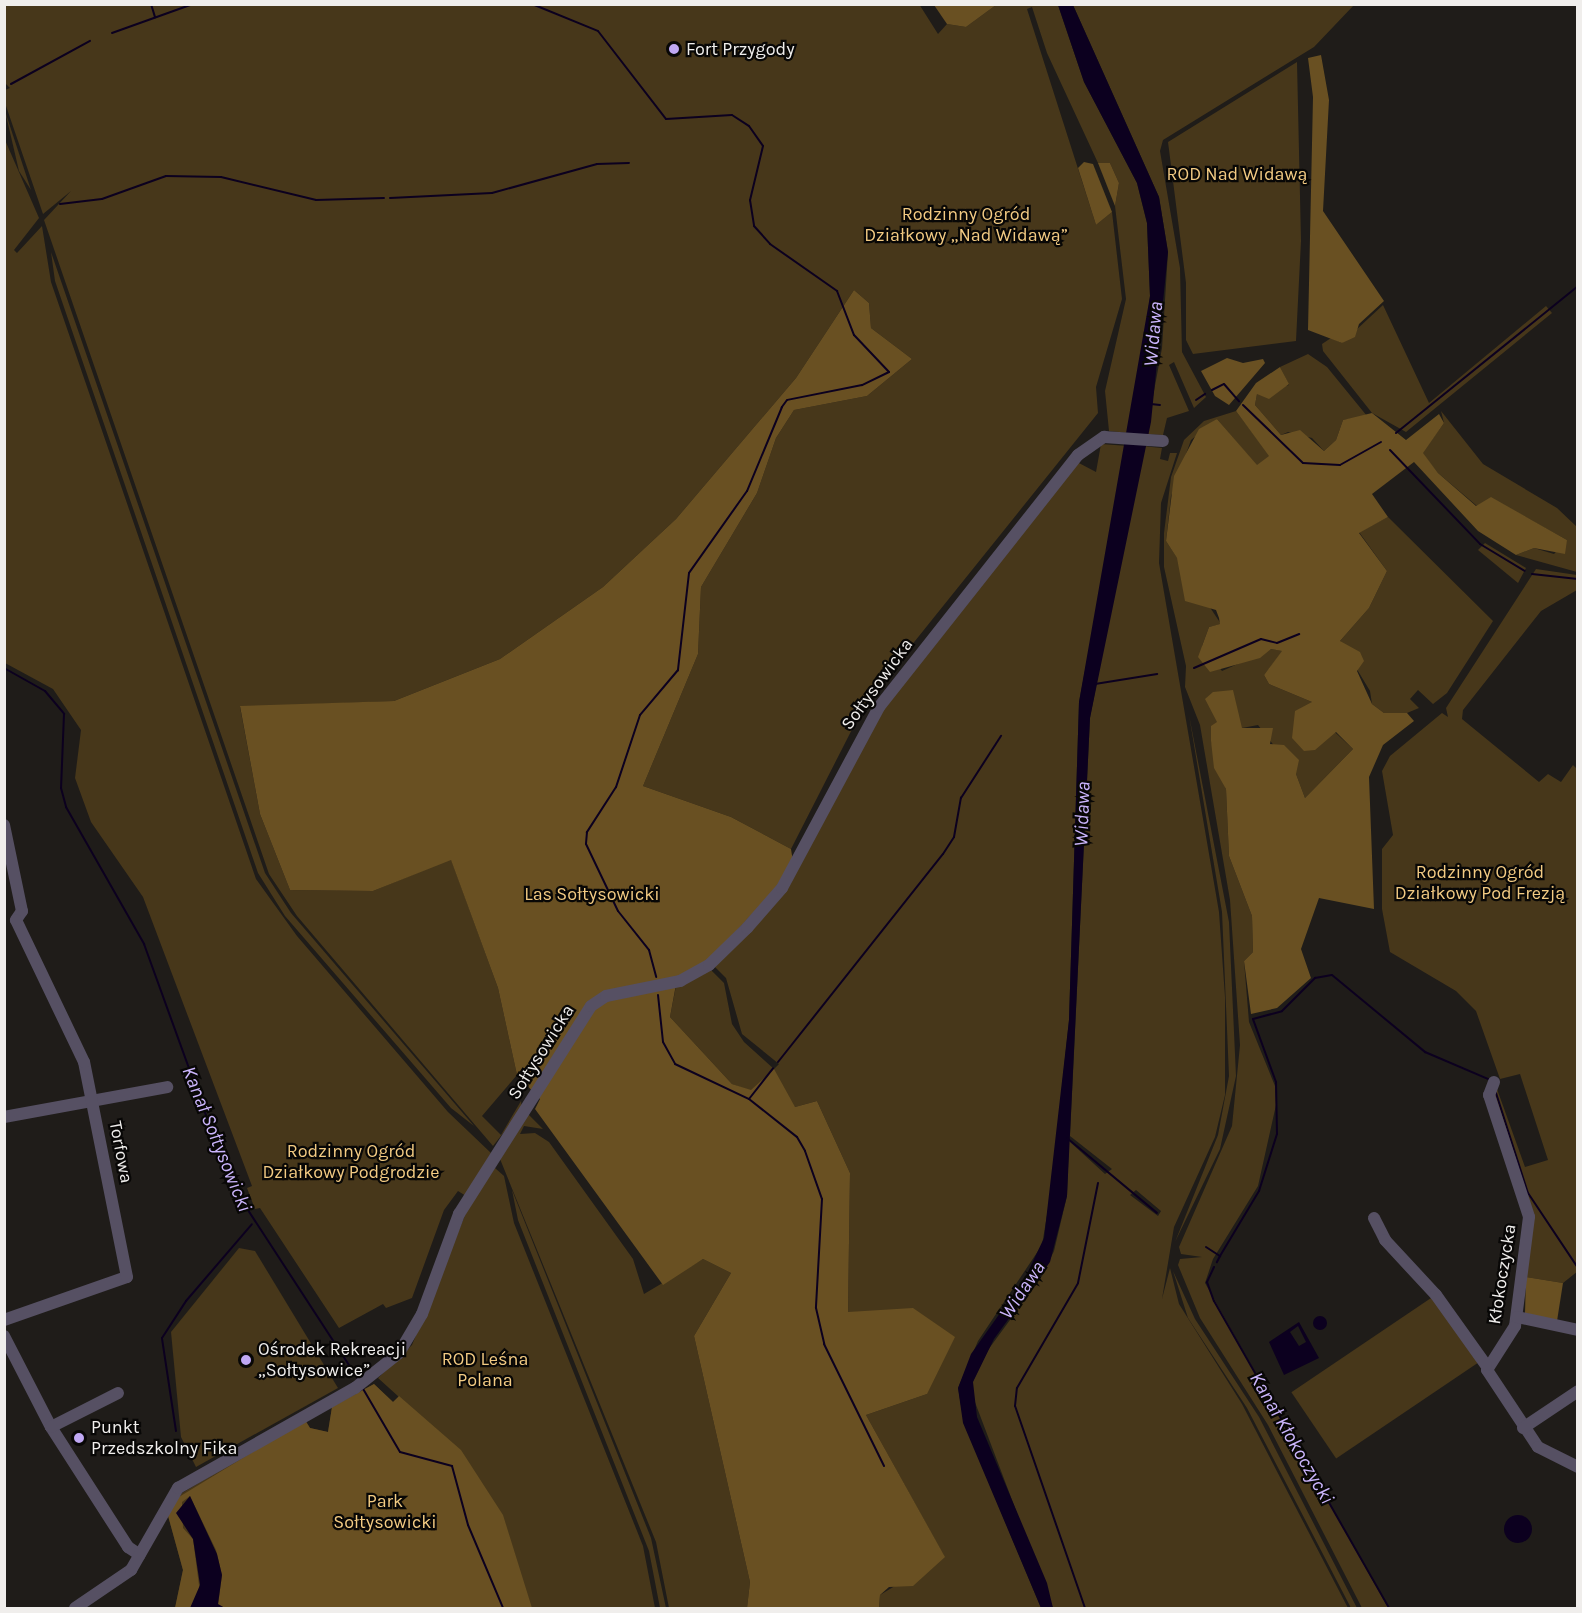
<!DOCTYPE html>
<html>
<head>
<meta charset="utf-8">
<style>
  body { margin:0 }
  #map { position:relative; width:1582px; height:1613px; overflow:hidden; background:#1f1c19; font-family:Karla,sans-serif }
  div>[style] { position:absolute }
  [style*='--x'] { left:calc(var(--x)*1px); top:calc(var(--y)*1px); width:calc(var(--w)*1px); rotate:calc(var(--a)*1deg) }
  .green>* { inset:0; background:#47371a; transform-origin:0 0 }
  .forest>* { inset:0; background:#695022 }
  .water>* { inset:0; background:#0c001f }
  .round { border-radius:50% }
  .stream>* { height:2px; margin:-1px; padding:0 1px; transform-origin:1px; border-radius:1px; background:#0c001f }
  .minor>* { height:12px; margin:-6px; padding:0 6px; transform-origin:6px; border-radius:6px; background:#565063 }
  .dots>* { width:16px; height:16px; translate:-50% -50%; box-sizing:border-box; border:3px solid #080706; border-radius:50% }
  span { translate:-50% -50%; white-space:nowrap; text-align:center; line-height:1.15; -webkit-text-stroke:4.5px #080706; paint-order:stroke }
  .poi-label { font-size:18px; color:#f0eeec }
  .left { translate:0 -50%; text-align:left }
  .park-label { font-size:18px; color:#f3cb83 }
  .street-label { font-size:18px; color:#f0eeec }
  .water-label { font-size:20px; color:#cbb5fc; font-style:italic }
  .frame { position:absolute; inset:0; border:6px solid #f0eeec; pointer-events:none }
</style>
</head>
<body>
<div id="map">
  <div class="green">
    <i style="clip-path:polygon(919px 4px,938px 34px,947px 24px,966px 27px,996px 5px,1058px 5px,1084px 82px,1137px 183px,1147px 223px,1150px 296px,1143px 356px,1129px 433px,1109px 431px,1105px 391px,1126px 299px,1115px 206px,1119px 183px,1110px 163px,1098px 163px,1047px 53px,1032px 7px,1027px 9px,1096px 225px,1112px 212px,1122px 299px,1096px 387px,1098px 413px,866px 702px,791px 849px,731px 817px,643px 786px,698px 654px,701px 587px,757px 493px,776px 438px,794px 410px,867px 396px,912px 359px,871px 328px,869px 303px,854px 290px,796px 378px,676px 519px,603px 587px,500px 659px,394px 701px,240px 707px,260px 814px,290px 890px,373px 891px,451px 859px,498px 988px,517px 1075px,482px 1116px,501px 1135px,521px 1101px,522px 1109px,493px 1146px,297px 916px,269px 874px,44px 220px,71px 191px,43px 214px,5px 103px,5px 90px,10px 88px,5px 83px,4px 5px)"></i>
    <i style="clip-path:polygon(1073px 5px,1354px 5px,1314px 47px,1163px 140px,1160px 151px,1180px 268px,1182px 352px,1206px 397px,1194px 408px,1174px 362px,1169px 365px,1189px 411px,1167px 418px,1163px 435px,1146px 434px,1162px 348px,1168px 252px,1159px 197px)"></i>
    <i style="clip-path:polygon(1297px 62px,1301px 241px,1296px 341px,1193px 354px,1186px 340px,1186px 283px,1168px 142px)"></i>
    <i style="clip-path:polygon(5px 111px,31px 190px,19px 171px)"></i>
    <i style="clip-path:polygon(5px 140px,39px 218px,14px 250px,17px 253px,42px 226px,51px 282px,256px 879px,297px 936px,448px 1112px,491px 1153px,466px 1196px,458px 1191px,444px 1210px,412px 1298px,386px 1308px,383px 1304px,339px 1328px,260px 1208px,255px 1209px,247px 1188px,252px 1186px,143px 897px,91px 822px,75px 778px,81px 730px,53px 689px,5px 663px)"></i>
    <i style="clip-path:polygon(51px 252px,265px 873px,291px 913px,474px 1126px,451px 1108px,285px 916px,258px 873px,55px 281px)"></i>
    <i style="clip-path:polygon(1383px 305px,1429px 403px,1546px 306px,1552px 313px,1406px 432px,1372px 413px,1323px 351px,1322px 344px,1331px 338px,1342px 343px)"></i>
    <i style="clip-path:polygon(1308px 354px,1327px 367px,1367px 416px,1343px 420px,1336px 440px,1324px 451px,1312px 438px,1288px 432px,1281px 435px,1255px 405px,1257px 394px,1289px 385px,1280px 367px)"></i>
    <i style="clip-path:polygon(1236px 411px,1270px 456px,1257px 466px,1217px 419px,1191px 440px,1171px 496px,1166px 541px,1221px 624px,1209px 627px,1202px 646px,1222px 671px,1271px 649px,1283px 651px,1264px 675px,1269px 684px,1312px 702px,1309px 708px,1353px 749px,1305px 798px,1296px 774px,1258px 725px,1242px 728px,1218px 722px,1211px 741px,1226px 789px,1229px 856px,1252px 916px,1253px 952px,1244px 961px,1249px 1022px,1275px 1086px,1276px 1105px,1258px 1186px,1213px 1259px,1205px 1283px,1388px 1608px,1362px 1608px,1268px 1425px,1200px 1318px,1178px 1265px,1180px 1259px,1202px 1257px,1181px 1254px,1179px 1247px,1232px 1126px,1240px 1045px,1230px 900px,1200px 725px,1185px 687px,1186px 666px,1164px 567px,1164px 533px,1171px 477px,1184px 440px,1204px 421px)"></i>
    <i style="clip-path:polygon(1441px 411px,1483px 464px,1557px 508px,1577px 527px,1577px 572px,1516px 555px,1534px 548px,1554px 554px,1567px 540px,1491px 498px,1477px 506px,1438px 473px,1422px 453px,1444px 423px)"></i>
    <i style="clip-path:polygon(1101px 444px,1128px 446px,1079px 702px,1069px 1020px,1051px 1191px,1042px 1245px,978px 1341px,958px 1388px,964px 1423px,1041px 1608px,879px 1608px,880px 1595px,944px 1556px,866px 1415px,927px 1394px,877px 1312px,848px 1312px,850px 1173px,817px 1101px,795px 1107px,732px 1084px,670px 1017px,676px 986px,709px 968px,724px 983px,732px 1024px,744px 1042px,774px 1069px,779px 1064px,742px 1034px,726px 978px,713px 965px,752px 928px,883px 710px,1077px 462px,1096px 472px)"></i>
    <i style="clip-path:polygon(evenodd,1142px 446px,1162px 448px,1160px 459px,1168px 461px,1170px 453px,1177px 453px,1161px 503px,1159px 563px,1219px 912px,1225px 997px,1225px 1095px,1215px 1137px,1174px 1227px,1162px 1299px,1170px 1268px,1179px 1304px,1242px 1404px,1348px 1608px,1053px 1608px,973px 1397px,973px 1381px,988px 1350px,1042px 1276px,1054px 1251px,1067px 1196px,1069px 1141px,1105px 1174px,1112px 1169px,1070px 1136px,1090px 718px,1142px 446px,1136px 1190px,1161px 1211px,1158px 1216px,1130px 1195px,1136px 1190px)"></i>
    <i style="clip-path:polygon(1388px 517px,1493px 621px,1447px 693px,1433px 704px,1418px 690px,1410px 699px,1419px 708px,1407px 713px,1384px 713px,1372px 704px,1370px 691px,1340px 641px,1369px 608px,1387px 571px,1359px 532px)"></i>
    <i style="clip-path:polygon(1485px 543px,1526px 568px,1518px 583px,1478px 550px)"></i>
    <i style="clip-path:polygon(1536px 569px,1577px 575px,1577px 590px,1541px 611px,1463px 710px,1462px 719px,1539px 782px,1548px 774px,1561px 782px,1573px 765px,1577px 769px,1578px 1271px,1563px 1283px,1526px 1277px,1532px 1219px,1492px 1096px,1497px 1089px,1525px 1167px,1548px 1160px,1520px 1074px,1500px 1079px,1476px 1011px,1456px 991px,1390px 952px,1382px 909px,1382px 849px,1393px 835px,1382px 771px,1390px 756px,1442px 713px,1448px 717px,1446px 708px)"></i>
    <i style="clip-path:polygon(1189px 715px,1229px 922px,1236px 1076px,1220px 1149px,1175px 1242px,1218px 1135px,1229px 1076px,1222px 912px)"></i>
    <i style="clip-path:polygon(528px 1114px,543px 1129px,524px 1126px,520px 1134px,535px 1133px,549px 1142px,633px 1259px,644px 1294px,703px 1259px,731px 1273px,694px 1336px,750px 1582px,747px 1608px,669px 1608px,656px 1542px,500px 1159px)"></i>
    <i style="clip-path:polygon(495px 1168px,504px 1176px,514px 1223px,643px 1546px,655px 1608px,175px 1608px,183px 1570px,167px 1512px,182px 1493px,305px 1420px,310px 1428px,328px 1432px,332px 1407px,374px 1384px,393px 1402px,399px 1397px,378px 1378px,412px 1345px,470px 1203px)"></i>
    <i style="clip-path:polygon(512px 1190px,651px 1538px,666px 1608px,660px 1608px,649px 1551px,518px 1220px)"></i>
    <i style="clip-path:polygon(239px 1248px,255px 1251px,338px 1388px,196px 1467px,181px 1437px,171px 1332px)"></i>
    <i style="clip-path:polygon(1173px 1271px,1195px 1319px,1259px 1417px,1357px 1608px,1351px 1608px,1247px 1408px,1188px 1318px)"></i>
    <i style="left:1434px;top:1296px;width:80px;height:172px;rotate:56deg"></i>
  </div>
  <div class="forest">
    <i style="clip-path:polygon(934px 5px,996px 5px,966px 27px,947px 24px)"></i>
    <i style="clip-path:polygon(1321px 55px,1329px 100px,1323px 211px,1384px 301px,1359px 324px,1355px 337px,1342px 343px,1308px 330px,1313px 97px,1308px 58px)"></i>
    <i style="clip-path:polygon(1084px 162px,1093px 164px,1112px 212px,1096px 225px,1078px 168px)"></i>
    <i style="clip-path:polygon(1098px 163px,1110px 163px,1119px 183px,1115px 206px)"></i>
    <i style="clip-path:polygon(854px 290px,869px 303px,871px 328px,912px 359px,867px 396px,794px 410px,776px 438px,757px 493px,701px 587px,698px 654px,643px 786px,731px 817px,791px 849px,793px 862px,774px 890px,707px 963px,677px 979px,670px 1017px,732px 1084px,751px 1090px,774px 1069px,795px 1107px,817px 1101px,850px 1173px,848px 1312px,913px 1308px,955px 1337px,927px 1394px,866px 1415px,945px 1557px,913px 1586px,889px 1587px,880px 1595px,879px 1608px,747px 1608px,750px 1582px,694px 1336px,731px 1273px,703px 1259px,663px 1285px,535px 1109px,540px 1099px,517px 1075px,498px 988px,451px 860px,373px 891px,290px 890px,260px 814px,240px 706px,394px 701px,500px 659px,603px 587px,676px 519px,796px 378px)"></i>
    <i style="clip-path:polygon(1227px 358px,1243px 363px,1263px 359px,1265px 363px,1229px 405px,1215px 396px,1201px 371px)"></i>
    <i style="clip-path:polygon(1280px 367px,1289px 384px,1269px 399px,1257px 394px,1255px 405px,1281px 435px,1300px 430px,1324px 451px,1336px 440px,1343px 420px,1372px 413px,1406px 440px,1439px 414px,1444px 423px,1423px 453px,1438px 473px,1476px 506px,1491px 497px,1567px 540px,1565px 554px,1534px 548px,1516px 555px,1478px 531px,1414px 462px,1372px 494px,1388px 517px,1359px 533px,1387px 571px,1369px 608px,1340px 641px,1360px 652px,1364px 661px,1357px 671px,1372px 704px,1384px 713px,1407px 713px,1414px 721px,1383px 745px,1369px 777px,1374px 909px,1319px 898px,1301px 949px,1311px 978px,1277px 1008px,1251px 1014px,1244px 961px,1253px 952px,1252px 916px,1229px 856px,1226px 789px,1214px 768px,1211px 741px,1211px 726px,1217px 722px,1205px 699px,1213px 692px,1233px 690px,1242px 728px,1273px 728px,1270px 744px,1284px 745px,1299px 760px,1296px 774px,1305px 798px,1353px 749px,1336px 732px,1315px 750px,1304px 751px,1292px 738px,1295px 711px,1312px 702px,1269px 684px,1264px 675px,1282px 651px,1271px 649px,1260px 658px,1210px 672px,1198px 657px,1209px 627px,1220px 624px,1219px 618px,1216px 610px,1185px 601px,1177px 558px,1166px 541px,1174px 476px,1199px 429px,1217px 419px,1257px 465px,1269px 456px,1236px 411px,1256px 383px)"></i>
    <i style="clip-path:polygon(1526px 1277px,1563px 1283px,1557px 1321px,1525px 1313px)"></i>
    <i style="clip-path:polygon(374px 1384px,393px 1402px,399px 1396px,461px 1450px,503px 1515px,532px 1608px,225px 1608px,218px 1605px,222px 1575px,216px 1550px,190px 1496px,182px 1502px,183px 1528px,193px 1539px,200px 1593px,190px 1608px,175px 1608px,183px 1570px,167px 1512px,174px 1500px,305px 1420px,310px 1428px,328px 1432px,332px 1407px)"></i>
  </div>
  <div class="water">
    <i style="clip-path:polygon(1058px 5px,1073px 5px,1159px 197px,1168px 252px,1151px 422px,1090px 718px,1067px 1196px,1050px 1262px,994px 1339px,973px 1382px,977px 1417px,1047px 1583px,1053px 1608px,1041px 1608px,963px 1423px,958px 1388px,971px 1354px,1025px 1278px,1044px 1238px,1069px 1020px,1079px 702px,1150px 296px,1147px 223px,1137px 183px,1084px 82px)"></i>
    <i class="round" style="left:1313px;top:1316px;width:14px;height:14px"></i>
    <i style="clip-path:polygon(evenodd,1299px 1322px,1319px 1358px,1284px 1375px,1269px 1342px,1299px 1322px,1298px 1326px,1306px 1342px,1299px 1346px,1290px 1332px,1298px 1326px)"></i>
    <i style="clip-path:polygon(190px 1496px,217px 1554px,222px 1575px,218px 1604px,225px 1608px,190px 1608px,200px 1585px,193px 1539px,176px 1513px)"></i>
    <i class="round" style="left:1504px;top:1515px;width:28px;height:28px"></i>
  </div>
  <div class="stream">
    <i style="--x:151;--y:4;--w:14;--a:73"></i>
    <i style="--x:532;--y:4;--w:71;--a:22.2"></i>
    <i style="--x:598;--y:31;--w:111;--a:52.3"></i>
    <i style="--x:666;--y:119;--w:66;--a:-3.5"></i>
    <i style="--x:732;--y:115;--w:20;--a:33"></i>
    <i style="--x:749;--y:126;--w:24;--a:55"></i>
    <i style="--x:763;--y:146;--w:56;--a:103.5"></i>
    <i style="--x:750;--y:200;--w:26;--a:81"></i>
    <i style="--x:754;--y:226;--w:24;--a:48"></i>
    <i style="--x:770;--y:244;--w:82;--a:35"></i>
    <i style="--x:837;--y:291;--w:47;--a:68.9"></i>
    <i style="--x:854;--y:335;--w:51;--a:46.6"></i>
    <i style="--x:889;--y:372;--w:30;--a:154"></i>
    <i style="--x:862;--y:385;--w:76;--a:168.7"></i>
    <i style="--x:787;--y:400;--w:9;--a:126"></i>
    <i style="--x:782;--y:407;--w:91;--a:112.6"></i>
    <i style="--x:747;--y:491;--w:100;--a:125.3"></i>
    <i style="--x:689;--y:573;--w:98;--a:96.5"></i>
    <i style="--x:678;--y:670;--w:59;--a:130.2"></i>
    <i style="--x:640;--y:715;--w:76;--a:108.4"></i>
    <i style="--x:616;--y:787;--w:54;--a:122.8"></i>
    <i style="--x:587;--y:832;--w:12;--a:95"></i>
    <i style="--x:586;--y:844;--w:74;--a:64.5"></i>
    <i style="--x:618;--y:911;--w:50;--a:51.5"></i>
    <i style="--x:649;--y:950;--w:28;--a:75"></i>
    <i style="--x:112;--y:33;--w:86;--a:-19.7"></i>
    <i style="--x:11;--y:84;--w:90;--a:-28.6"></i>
    <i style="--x:390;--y:198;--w:102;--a:-2.8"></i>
    <i style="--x:492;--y:193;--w:109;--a:-15.4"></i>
    <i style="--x:597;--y:164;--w:32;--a:-2"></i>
    <i style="--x:60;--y:204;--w:42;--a:-6.8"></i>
    <i style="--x:102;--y:199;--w:68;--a:-19.8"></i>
    <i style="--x:166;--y:176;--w:55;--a:1"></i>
    <i style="--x:221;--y:177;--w:98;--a:13.6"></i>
    <i style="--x:316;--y:200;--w:68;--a:-1.7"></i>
    <i style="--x:1212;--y:390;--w:13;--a:-27"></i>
    <i style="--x:1224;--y:384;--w:23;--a:49"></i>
    <i style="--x:1196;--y:400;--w:11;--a:-34"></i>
    <i style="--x:1151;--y:404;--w:9;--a:6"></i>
    <i style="--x:1243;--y:405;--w:83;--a:44"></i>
    <i style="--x:1303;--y:463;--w:37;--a:3"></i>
    <i style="--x:1340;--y:465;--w:47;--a:-29.3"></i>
    <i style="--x:1396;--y:433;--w:234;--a:-38.9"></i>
    <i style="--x:1390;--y:450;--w:130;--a:46.2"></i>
    <i style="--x:1480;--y:544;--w:52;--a:31"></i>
    <i style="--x:1532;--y:574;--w:46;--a:6.2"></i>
    <i style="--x:4;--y:668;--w:47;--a:29.3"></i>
    <i style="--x:45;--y:691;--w:30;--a:50"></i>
    <i style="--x:64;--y:714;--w:74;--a:92.3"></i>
    <i style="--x:61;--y:788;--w:20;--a:75"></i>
    <i style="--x:66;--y:807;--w:158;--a:60.3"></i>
    <i style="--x:144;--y:944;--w:255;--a:70.1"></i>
    <i style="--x:231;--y:1184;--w:233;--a:56.9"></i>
    <i style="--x:1194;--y:668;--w:73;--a:-23.4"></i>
    <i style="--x:1261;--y:639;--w:16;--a:14"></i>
    <i style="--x:1277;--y:643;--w:24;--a:-22"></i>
    <i style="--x:1095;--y:684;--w:63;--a:-9.2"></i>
    <i style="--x:658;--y:995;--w:47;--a:83.9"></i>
    <i style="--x:663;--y:1042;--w:25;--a:61"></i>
    <i style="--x:675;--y:1064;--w:82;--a:25.3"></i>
    <i style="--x:749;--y:1099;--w:61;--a:38.4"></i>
    <i style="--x:797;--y:1137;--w:16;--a:60"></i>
    <i style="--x:805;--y:1151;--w:51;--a:70.5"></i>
    <i style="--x:822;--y:1199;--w:109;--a:93.2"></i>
    <i style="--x:816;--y:1308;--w:37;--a:77"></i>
    <i style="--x:824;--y:1344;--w:136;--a:63.8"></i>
    <i style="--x:778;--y:1062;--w:265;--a:-51.6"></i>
    <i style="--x:943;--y:854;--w:20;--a:-57"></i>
    <i style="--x:954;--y:837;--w:40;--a:-80"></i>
    <i style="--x:961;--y:798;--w:74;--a:-57.2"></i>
    <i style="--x:1496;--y:1093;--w:105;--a:72.3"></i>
    <i style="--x:1528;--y:1193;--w:90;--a:56.3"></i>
    <i style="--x:749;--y:1099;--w:39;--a:-52"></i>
    <i style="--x:1067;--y:1138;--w:117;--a:39.8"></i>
    <i style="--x:1206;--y:1247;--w:17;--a:33"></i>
    <i style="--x:1220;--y:1256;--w:7;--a:117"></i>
    <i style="--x:1220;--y:1256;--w:76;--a:-59"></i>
    <i style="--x:1259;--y:1191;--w:60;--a:-72.5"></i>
    <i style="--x:1277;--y:1134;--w:52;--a:-91.1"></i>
    <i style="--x:1276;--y:1082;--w:67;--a:-110.1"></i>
    <i style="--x:1253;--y:1019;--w:30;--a:-15"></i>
    <i style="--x:1282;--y:1011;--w:47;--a:-45"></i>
    <i style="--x:1315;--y:978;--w:17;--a:-10"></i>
    <i style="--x:1332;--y:975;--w:121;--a:39.6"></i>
    <i style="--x:1425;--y:1052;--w:69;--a:23.2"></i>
    <i style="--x:1214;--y:1267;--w:17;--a:115"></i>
    <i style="--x:1207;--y:1282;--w:20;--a:70"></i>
    <i style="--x:1214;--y:1301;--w:353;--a:60.3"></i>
    <i style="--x:362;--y:1387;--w:75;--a:59.7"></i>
    <i style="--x:400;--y:1452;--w:54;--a:15.1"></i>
    <i style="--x:452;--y:1466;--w:61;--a:74.8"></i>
    <i style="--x:468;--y:1525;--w:90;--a:67.1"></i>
    <i style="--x:176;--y:1431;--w:94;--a:-98.6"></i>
    <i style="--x:162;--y:1338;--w:44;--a:-57"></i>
    <i style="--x:186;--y:1301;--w:101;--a:-49.4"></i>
    <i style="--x:1085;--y:1608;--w:214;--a:-109.1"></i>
    <i style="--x:1015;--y:1406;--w:18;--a:-84"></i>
    <i style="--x:1017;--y:1388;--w:121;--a:-59.8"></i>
    <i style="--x:1078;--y:1283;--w:102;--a:-78.7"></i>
  </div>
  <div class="minor">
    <i style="--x:4;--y:825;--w:88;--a:78.2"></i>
    <i style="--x:22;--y:911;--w:11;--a:124"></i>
    <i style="--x:1494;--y:1082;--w:14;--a:111"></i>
    <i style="--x:1489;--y:1095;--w:128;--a:71.8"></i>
    <i style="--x:1529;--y:1217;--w:110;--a:97.3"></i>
    <i style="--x:1515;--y:1326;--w:52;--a:122.5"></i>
    <i style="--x:1487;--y:1370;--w:92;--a:56.5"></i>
    <i style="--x:1538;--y:1447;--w:45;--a:26.6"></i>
    <i style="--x:4;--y:1117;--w:166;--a:-10.4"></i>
    <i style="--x:1374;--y:1218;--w:25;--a:63"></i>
    <i style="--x:1385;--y:1240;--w:75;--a:47.2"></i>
    <i style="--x:1436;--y:1295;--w:86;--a:54.5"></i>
    <i style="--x:1517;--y:1317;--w:62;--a:12"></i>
    <i style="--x:4;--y:1320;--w:130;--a:-19.3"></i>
    <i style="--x:127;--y:1277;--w:219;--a:-101.3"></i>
    <i style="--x:84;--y:1062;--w:157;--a:-115.6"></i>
    <i style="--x:4;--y:1336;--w:102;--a:62.7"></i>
    <i style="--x:51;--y:1427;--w:143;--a:57.3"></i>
    <i style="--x:128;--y:1547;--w:14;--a:34"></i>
    <i style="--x:51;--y:1427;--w:75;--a:-26.9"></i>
    <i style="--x:1523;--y:1428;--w:66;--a:-33.9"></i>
    <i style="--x:75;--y:1608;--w:68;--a:-34.2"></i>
    <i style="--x:131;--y:1570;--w:95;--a:-60.2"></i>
    <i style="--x:178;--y:1488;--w:203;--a:-29.5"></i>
    <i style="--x:355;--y:1388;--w:56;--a:-38.5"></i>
    <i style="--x:399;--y:1353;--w:45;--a:-59.5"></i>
    <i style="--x:422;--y:1314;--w:107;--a:-69.7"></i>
    <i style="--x:459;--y:1214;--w:246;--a:-57.6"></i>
    <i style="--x:591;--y:1006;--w:18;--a:-34"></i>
    <i style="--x:606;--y:996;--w:76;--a:-11.5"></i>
    <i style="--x:680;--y:981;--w:33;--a:-29"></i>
    <i style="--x:709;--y:965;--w:53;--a:-44.2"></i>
    <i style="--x:747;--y:928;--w:53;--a:-48.8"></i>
    <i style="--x:782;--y:888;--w:205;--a:-61.8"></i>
    <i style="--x:879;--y:707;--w:321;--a:-51.7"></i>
    <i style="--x:1078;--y:455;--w:32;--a:-35"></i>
    <i style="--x:1104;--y:437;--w:59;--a:3.9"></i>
  </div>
  <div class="dots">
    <i style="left:674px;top:49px;background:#c0a8f3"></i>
    <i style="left:246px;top:1360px;background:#c0a8f3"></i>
    <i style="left:79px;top:1438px;background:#c0a8f3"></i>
  </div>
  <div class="poi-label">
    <span class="left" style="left:686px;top:49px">Fort Przygody</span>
    <span class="left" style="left:258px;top:1360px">Ośrodek Rekreacji<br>„Sołtysowice”</span>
    <span class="left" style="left:91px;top:1438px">Punkt<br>Przedszkolny Fika</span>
  </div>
  <div class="park-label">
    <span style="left:1237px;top:174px">ROD Nad Widawą</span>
    <span style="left:966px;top:225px">Rodzinny Ogród<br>Działkowy „Nad Widawą”</span>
    <span style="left:1480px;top:883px">Rodzinny Ogród<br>Działkowy Pod Frezją</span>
    <span style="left:592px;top:894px">Las Sołtysowicki</span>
    <span style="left:351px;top:1162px">Rodzinny Ogród<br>Działkowy Podgrodzie</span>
    <span style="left:485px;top:1370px">ROD Leśna<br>Polana</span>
    <span style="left:385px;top:1512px">Park<br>Sołtysowicki</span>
  </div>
  <div class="street-label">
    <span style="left:877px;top:684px;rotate:-54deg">Sołtysowicka</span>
    <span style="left:541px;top:1052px;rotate:-58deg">Sołtysowicka</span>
    <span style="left:121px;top:1152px;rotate:79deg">Torfowa</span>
    <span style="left:1502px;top:1274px;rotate:-81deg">Kłokoczycka</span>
  </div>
  <div class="water-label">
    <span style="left:1153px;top:334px;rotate:-85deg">Widawa</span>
    <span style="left:1082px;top:814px;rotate:-88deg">Widawa</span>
    <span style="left:217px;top:1139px;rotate:68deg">Kanał Sołtysowicki</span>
    <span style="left:1022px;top:1290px;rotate:-56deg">Widawa</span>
    <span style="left:1292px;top:1438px;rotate:60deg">Kanał Kłokoczycki</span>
  </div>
  <div class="frame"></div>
</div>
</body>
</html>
